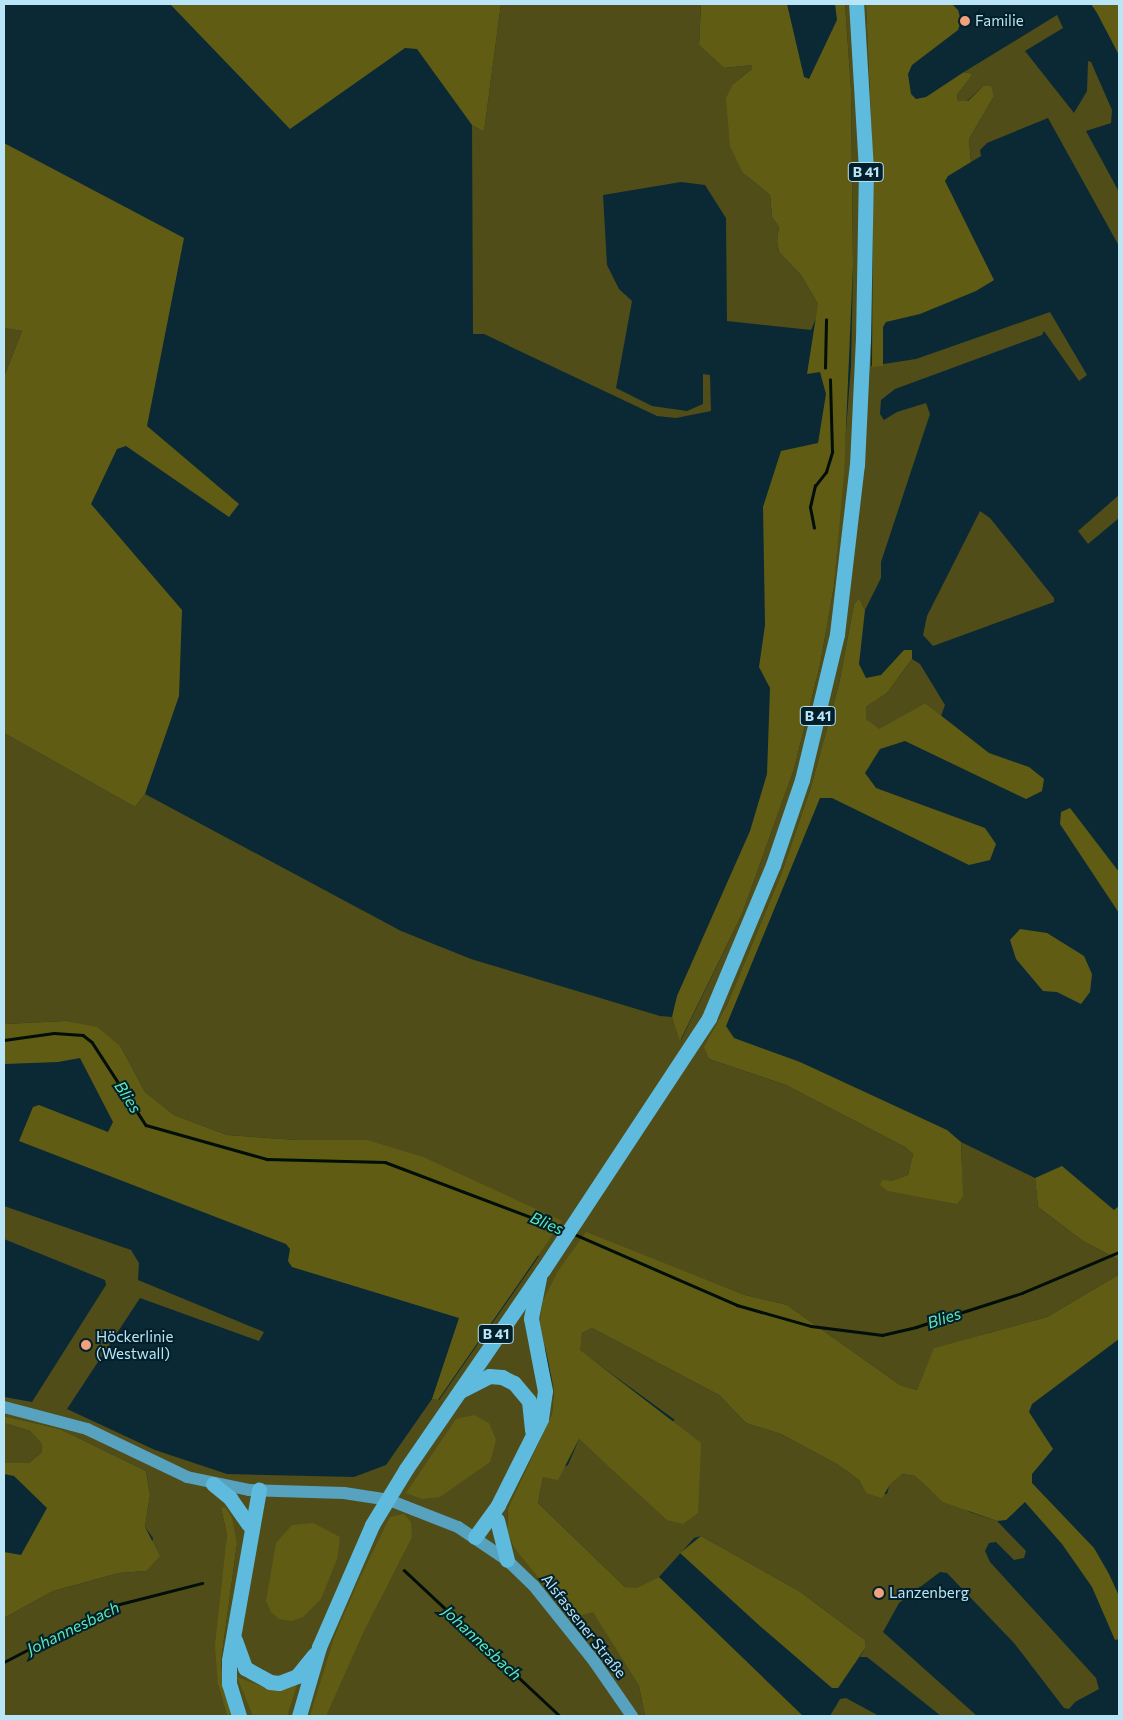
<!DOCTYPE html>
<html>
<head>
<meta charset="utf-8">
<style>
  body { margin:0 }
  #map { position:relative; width:1123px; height:1720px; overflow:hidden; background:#0b2934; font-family:Commissioner,sans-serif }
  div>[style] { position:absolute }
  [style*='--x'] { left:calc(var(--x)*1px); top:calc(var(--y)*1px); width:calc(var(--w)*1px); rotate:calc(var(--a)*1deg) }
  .green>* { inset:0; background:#504d19 }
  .forest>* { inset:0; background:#615c14 }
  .stream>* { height:2.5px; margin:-1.25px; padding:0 1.25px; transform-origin:1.25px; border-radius:1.25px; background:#010f08 }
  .major>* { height:12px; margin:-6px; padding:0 6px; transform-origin:6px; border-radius:6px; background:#56a2bf }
  .highway>* { height:15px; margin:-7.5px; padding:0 7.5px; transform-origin:7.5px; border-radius:7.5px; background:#5ebbde }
  .highway-bridge>* { height:15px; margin:-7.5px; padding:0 7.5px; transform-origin:7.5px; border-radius:7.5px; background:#5ebbde }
  .dots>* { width:14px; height:14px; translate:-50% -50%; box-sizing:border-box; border:2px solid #021f2a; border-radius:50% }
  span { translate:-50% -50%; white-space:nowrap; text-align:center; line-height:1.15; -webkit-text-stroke:4px #021f2a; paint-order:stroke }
  .shield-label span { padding:1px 4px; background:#021f2a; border:1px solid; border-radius:4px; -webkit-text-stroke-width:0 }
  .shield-label { font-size:14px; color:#bae5f7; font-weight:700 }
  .poi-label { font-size:15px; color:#bae5f7 }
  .left { translate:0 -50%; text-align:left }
  .street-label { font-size:15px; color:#bae5f7 }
  .water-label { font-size:16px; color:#5ce8b4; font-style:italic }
  .frame { position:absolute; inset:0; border:5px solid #bae5f7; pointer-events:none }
</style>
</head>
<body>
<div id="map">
  <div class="green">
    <i style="clip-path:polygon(501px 4px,701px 4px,699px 45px,724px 68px,752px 65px,752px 69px,733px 84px,743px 173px,770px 195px,772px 217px,779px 227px,777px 241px,779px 252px,801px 275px,818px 304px,818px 314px,811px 330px,727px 321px,726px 218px,705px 185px,681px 182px,603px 195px,607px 265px,619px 289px,632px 301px,616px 388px,652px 406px,687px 411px,703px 404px,703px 374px,710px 375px,711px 411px,676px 418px,657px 416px,484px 334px,473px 334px,472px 125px,484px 132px)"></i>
    <i style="clip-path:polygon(845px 4px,866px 4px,873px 169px,871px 366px,916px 359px,1050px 312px,1087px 375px,1079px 381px,1044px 331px,1042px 335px,895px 389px,881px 400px,880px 414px,884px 420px,897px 412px,926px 403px,930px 414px,881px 562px,881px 578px,865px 610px,859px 598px,854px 604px,839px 684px,811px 787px,782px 872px,727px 1005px,705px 1047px,709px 1059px,786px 1085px,905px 1147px,913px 1154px,908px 1175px,880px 1185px,962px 1174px,961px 1142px,1035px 1178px,1038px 1207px,1083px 1241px,1119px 1260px,1118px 1275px,1047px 1317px,935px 1348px,917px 1390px,900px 1385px,787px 1305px,745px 1295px,586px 1233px,544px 1352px,554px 1390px,552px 1414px,508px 1508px,507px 1530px,514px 1548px,576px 1617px,593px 1611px,639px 1686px,645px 1716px,231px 1716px,223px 1683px,221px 1661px,237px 1544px,221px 1508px,227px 1535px,218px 1685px,227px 1716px,4px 1716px,4px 1618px,53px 1591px,119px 1573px,146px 1571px,153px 1538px,145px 1527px,150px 1495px,146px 1471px,60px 1429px,4px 1416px,4px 1397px,32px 1402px,106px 1285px,105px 1280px,4px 1239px,4px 1206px,131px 1250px,139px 1263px,138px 1280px,264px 1332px,259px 1341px,140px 1298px,67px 1409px,155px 1450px,227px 1474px,354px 1477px,386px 1465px,432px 1399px,439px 1400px,539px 1256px,297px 1140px,227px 1135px,174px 1115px,145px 1092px,121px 1047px,65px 1021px,4px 1024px,4px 733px,135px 807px,145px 794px,401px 931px,471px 959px,660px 1016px,672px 1017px,681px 1040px,742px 914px,794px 769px,820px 665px,834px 586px,851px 366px,853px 265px,851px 89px)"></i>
    <i style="clip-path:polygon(1057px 15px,1063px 28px,1025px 51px,1074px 113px,1087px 91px,1088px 61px,1091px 62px,1112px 110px,1111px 123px,1086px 131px,1119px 192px,1119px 246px,1048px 118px,987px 143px,980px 150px,981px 156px,971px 162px,969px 139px,994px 96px,990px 86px,983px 86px,967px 101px,958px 101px,957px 95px,973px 74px,964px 72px)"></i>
    <i style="clip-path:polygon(4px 328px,22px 331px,4px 377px)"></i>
    <i style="clip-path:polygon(1119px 495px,1119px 518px,1088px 544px,1078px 531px)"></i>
    <i style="clip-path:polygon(980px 511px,990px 518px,1054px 598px,1054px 602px,933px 646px,923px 635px,927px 616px)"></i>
    <i style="clip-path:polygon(912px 659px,920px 664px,945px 705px,941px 716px,925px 703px,878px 730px,866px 719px,866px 707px,887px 693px)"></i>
    <i style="clip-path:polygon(592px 1328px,719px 1395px,746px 1423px,781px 1434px,837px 1464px,859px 1480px,866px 1493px,887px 1494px,890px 1483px,901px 1474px,915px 1476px,930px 1490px,970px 1512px,997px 1521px,1026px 1551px,1024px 1558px,1014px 1560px,996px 1542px,989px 1543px,985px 1551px,990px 1562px,1096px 1678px,1099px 1689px,1075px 1702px,1069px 1709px,1064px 1708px,1014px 1643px,947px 1573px,940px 1572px,899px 1603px,883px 1632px,977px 1716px,941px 1716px,867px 1657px,860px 1657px,866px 1647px,865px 1640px,799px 1591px,701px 1536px,694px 1538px,659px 1577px,637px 1589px,625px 1587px,538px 1503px,543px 1477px,568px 1465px,579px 1439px,599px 1457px,675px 1420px,579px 1350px,582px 1333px)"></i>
    <i style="clip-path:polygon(4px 1423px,30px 1431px,41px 1443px,42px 1452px,29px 1463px,4px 1463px)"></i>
    <i style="clip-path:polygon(846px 1698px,879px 1716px,830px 1716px,840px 1699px)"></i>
  </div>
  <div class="forest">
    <i style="clip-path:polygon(170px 4px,501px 4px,484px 132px,472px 125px,417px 49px,405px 48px,290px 129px)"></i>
    <i style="clip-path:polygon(701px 4px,787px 4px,804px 77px,809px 79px,837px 20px,835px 4px,845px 4px,851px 89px,853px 265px,844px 474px,834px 586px,820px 665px,794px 769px,742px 914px,680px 1041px,672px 1017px,677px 996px,750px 831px,767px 774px,770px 688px,759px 667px,765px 625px,763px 507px,781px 451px,818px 443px,826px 394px,820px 372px,807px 374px,818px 304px,801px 275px,779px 252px,777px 241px,779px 227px,772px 217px,770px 195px,743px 173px,730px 146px,726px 98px,733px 84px,752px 69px,752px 65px,724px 68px,699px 45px)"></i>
    <i style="clip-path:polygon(866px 4px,952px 4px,958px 10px,961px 21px,958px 30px,912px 65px,908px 74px,911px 94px,916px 99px,926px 97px,964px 72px,973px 74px,957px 95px,958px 101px,968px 101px,983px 86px,991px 86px,994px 96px,969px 139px,971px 162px,948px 176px,945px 181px,994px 280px,976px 291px,920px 314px,886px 322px,883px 327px,883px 366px,872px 367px,873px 169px)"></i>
    <i style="clip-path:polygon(1091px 4px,1119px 4px,1119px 55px,1097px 13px)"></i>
    <i style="clip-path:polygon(4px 143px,184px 238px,147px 426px,239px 504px,229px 517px,126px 446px,117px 449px,91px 504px,182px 610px,179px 696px,145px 794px,135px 807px,4px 733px,4px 377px,22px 331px,4px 328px)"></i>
    <i style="clip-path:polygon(859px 598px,865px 610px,859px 664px,866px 678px,881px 675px,904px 650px,912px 650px,912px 659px,887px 693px,866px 707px,866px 719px,879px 729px,925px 703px,989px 753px,1029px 767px,1044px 779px,1042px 791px,1026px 799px,905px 741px,880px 749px,865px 773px,876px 788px,985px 828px,996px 844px,990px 860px,969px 865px,832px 798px,820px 798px,726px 1026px,734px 1038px,800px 1062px,947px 1130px,961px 1142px,963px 1196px,957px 1204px,888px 1191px,880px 1185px,882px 1180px,891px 1181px,908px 1175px,913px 1154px,905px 1147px,786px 1085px,709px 1059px,704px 1047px,727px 1005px,782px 872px,811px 787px,839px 684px,854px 604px)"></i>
    <i style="clip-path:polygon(1070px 808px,1119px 872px,1119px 913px,1060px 824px,1061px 812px)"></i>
    <i style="clip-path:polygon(1020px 929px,1047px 933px,1084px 956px,1092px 974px,1090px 992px,1081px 1004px,1057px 992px,1043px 991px,1016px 959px,1010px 940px)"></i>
    <i style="clip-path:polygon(65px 1021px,97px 1027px,121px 1047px,145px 1092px,174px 1115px,227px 1135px,297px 1140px,367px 1140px,423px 1157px,562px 1221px,438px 1400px,432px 1399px,459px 1318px,292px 1267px,288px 1261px,290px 1249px,286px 1244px,19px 1141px,33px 1107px,39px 1105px,108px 1132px,113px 1122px,80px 1058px,58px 1062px,4px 1064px,4px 1024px)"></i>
    <i style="clip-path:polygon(1062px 1166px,1114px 1210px,1119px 1206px,1119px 1260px,1083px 1241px,1038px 1207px,1035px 1178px)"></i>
    <i style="clip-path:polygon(586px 1232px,745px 1295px,787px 1305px,900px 1385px,917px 1390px,934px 1348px,1047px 1317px,1118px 1275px,1119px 1271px,1119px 1339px,1032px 1404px,1029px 1412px,1053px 1449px,1032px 1474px,1032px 1483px,1094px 1548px,1109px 1574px,1119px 1596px,1119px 1639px,1115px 1640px,1092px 1587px,1062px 1544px,1025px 1502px,1006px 1520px,997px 1521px,943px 1502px,915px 1476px,902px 1474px,891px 1483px,882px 1498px,866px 1493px,859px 1480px,837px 1464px,781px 1434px,746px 1423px,719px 1395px,592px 1328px,582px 1333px,580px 1350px,701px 1443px,698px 1513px,683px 1524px,667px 1520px,579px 1439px,558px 1480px,543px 1477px,538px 1503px,625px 1587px,637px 1588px,659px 1577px,803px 1716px,645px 1716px,639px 1686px,593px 1612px,576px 1617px,568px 1613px,514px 1548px,507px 1531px,508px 1508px,552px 1414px,554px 1390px,540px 1322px,543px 1301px,558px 1271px)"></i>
    <i style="clip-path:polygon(474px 1415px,489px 1423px,496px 1440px,490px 1462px,440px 1497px,422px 1499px,406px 1493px,456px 1419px)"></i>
    <i style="clip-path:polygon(4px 1416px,60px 1429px,146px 1471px,150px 1495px,145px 1527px,160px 1556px,146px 1571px,119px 1573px,53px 1591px,4px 1618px,4px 1552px,21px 1555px,47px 1508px,14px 1476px,4px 1474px,4px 1463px,29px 1463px,42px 1452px,41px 1443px,30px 1431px,4px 1423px)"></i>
    <i style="clip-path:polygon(225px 1507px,232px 1518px,237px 1544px,221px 1661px,223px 1683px,231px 1716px,227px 1716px,218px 1685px,215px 1645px,227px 1535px,221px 1508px)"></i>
    <i style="clip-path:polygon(404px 1514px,411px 1522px,412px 1537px,364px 1631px,326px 1716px,310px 1716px,334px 1638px,358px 1582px,390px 1517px)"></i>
    <i style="clip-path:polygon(313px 1523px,340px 1537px,337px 1559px,321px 1599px,303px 1617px,292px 1621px,279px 1619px,271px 1612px,266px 1601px,276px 1543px,292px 1525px)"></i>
    <i style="clip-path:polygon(701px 1536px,799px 1591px,865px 1640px,866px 1647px,838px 1688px,832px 1688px,761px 1627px,680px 1553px)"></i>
    <i style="clip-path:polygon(237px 1677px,269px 1689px,297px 1685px,287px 1716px,253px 1716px)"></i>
  </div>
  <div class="stream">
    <i style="--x:825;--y:368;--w:48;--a:-88.8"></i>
    <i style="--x:814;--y:528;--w:21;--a:-101"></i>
    <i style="--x:810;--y:507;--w:22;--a:-77"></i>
    <i style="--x:815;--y:486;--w:18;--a:-52"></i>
    <i style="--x:826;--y:472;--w:21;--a:-73"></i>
    <i style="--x:832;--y:452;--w:72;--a:-91.6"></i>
    <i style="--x:4;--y:1040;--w:50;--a:-8"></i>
    <i style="--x:54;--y:1033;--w:29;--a:4"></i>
    <i style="--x:83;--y:1035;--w:11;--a:38"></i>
    <i style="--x:92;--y:1042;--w:99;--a:57"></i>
    <i style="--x:146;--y:1125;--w:126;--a:15.7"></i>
    <i style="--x:267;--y:1159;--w:118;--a:1.5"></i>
    <i style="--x:385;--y:1162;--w:189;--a:20.7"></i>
    <i style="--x:574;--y:1234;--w:178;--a:23.5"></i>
    <i style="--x:737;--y:1305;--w:77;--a:15.8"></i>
    <i style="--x:811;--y:1326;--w:72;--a:7.2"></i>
    <i style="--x:882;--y:1335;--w:35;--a:-13"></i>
    <i style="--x:916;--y:1327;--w:111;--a:-17.8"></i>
    <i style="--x:1022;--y:1293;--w:105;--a:-22.9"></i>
    <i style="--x:404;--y:1570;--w:214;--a:43.1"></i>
    <i style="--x:4;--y:1662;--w:122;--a:-27.4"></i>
    <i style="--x:112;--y:1606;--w:93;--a:-14.3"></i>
  </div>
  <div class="major">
    <i style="--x:4;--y:1407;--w:86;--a:14.8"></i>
    <i style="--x:87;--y:1429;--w:111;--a:25.6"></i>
    <i style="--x:187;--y:1477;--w:63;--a:11.8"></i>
    <i style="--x:249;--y:1490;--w:95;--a:1.8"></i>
    <i style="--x:344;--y:1493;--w:46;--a:8.8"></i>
    <i style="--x:389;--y:1500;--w:74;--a:21.4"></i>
    <i style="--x:458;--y:1527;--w:59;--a:34"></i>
    <i style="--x:507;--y:1560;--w:37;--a:44"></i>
    <i style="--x:534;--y:1586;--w:96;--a:51.3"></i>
    <i style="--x:594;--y:1661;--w:67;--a:55.4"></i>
  </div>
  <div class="highway">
    <i style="--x:460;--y:1391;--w:33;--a:-27"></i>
    <i style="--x:489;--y:1376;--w:13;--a:4"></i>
    <i style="--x:502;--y:1377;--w:13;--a:27"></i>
    <i style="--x:514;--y:1383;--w:23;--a:50"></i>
    <i style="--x:529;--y:1401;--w:30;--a:84"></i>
    <i style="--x:406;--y:1469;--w:242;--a:-55.5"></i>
    <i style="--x:543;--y:1270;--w:302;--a:-56.6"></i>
    <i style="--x:709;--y:1018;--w:166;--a:-67.3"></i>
    <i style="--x:773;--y:865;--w:90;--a:-71.2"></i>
    <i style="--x:802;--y:780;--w:150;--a:-76.5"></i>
    <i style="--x:837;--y:634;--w:170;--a:-83.3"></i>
    <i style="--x:857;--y:465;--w:125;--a:-87.3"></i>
    <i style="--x:863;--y:340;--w:170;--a:-89"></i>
    <i style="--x:866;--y:170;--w:166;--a:-93.4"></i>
    <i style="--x:213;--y:1484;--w:22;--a:39"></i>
    <i style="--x:230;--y:1498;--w:32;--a:55"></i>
    <i style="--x:497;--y:1520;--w:41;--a:76"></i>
    <i style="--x:475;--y:1537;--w:39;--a:-54"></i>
    <i style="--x:498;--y:1505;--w:96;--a:-63.4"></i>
    <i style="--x:541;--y:1419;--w:28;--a:-82"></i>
    <i style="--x:545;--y:1391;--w:74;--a:-100.9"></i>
    <i style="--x:531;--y:1318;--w:41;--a:-78.7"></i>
    <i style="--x:235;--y:1640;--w:30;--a:70"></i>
    <i style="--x:245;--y:1668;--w:29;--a:29"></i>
    <i style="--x:270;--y:1682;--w:9;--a:6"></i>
    <i style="--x:279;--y:1683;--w:19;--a:-21"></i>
    <i style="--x:297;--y:1676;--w:27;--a:-51"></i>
    <i style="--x:239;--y:1716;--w:34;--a:-107"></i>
    <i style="--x:229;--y:1684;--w:24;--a:-90"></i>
    <i style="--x:229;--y:1660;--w:173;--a:-80"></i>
    <i style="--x:299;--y:1716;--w:72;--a:-73.8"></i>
    <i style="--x:319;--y:1647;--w:133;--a:-66.5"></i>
  </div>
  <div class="highway-bridge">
    <i style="--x:372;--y:1525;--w:66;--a:-58.7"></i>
  </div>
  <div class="dots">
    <i style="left:965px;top:21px;background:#f1a17c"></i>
    <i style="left:86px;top:1345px;background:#f1a17c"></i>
    <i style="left:879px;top:1593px;background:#f1a17c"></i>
  </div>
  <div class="shield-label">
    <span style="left:866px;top:172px">B 41</span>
    <span style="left:818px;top:716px">B 41</span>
    <span style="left:496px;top:1334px">B 41</span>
  </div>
  <div class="poi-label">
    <span class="left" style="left:975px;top:21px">Familie</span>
    <span class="left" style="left:96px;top:1345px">Höckerlinie<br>(Westwall)</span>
    <span class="left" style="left:889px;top:1593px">Lanzenberg</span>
  </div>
  <div class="street-label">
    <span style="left:584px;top:1626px;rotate:52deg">Alsfassener Straße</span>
  </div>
  <div class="water-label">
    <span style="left:128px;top:1097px;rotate:57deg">Blies</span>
    <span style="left:547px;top:1223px;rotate:23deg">Blies</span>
    <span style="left:944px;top:1318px;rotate:-18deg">Blies</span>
    <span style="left:73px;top:1628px;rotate:-26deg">Johannesbach</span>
    <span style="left:482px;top:1643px;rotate:43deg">Johannesbach</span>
  </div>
  <div class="frame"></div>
</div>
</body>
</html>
